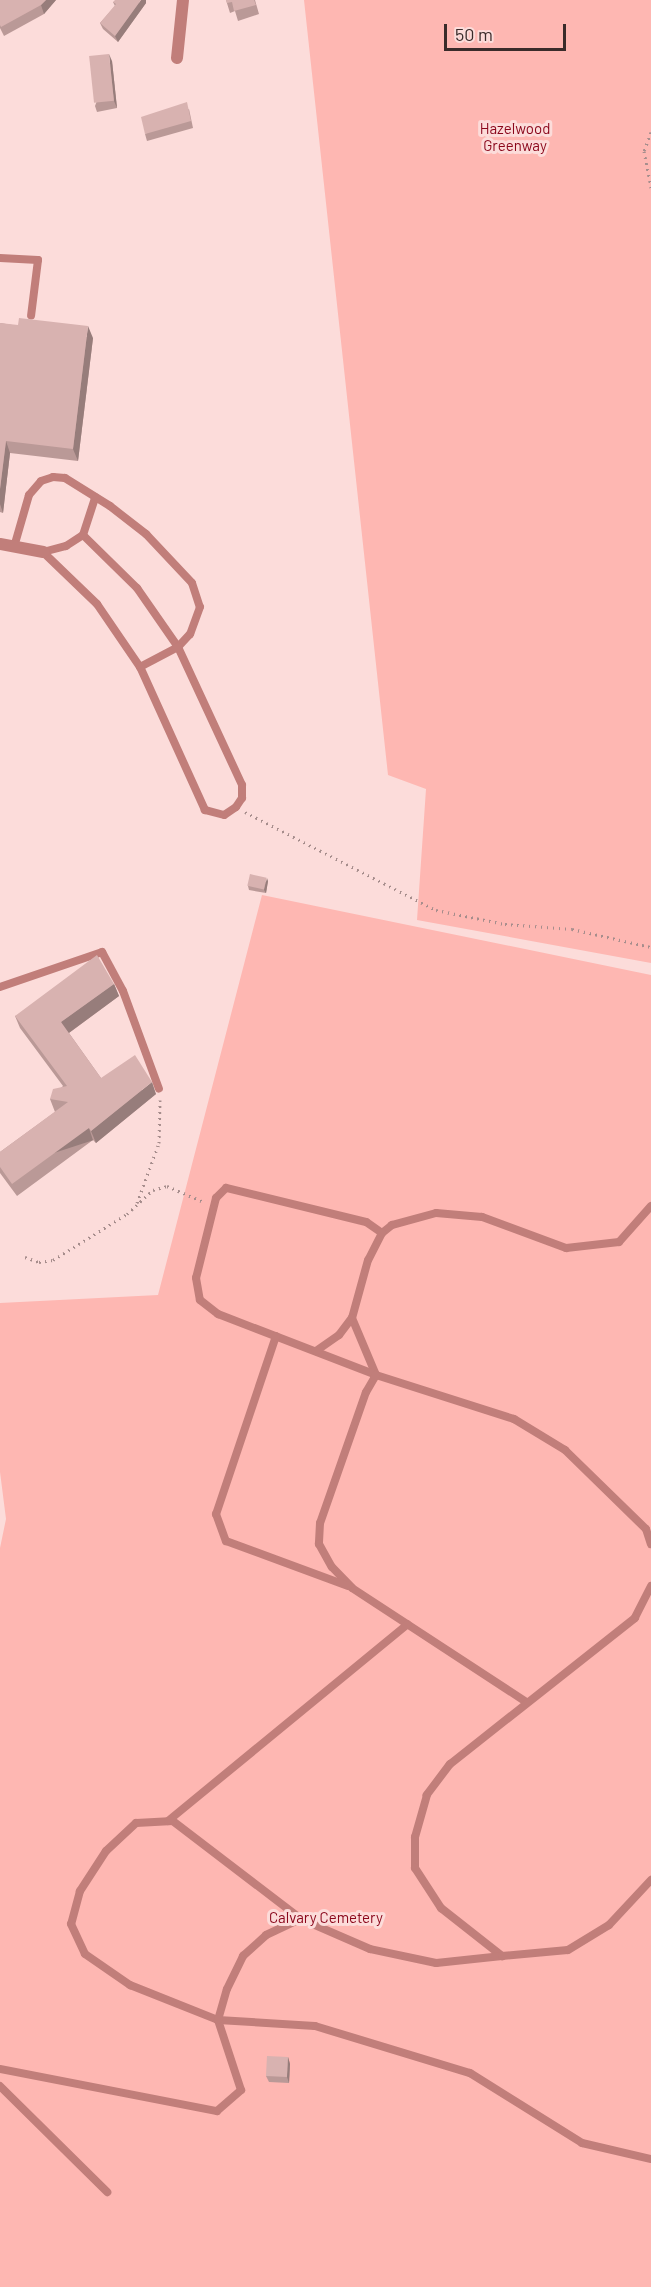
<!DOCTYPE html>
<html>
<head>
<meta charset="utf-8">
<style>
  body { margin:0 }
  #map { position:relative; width:651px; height:2287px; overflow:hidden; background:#fcdcda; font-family:Barlow,sans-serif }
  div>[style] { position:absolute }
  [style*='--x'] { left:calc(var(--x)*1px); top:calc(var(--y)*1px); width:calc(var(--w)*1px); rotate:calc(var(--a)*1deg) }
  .green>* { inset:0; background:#feb7b2 }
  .path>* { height:3px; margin-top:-1.5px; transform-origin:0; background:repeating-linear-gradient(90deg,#a68d8c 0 1.5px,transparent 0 6px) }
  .service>* { height:8px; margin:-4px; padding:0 4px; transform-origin:4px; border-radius:4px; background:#c17e7a }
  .minor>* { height:12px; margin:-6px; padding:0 6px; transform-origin:6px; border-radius:6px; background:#c17e7a }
  .wall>* { inset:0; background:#ba9997 }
  .shaded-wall>* { inset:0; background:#977d7b; transform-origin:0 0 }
  .building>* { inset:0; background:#d8b2b0; transform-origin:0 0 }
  span { translate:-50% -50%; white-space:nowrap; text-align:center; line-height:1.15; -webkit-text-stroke:6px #fcdcda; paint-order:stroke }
  .park-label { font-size:15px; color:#8a061b }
  .scale { position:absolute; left:444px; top:24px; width:122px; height:27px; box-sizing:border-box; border:3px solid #3a2b2a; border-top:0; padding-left:8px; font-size:18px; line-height:21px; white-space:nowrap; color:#3a2b2a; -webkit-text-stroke:4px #fcdcda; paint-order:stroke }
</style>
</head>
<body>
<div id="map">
  <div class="green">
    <i style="clip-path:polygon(304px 0,651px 0,651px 963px,417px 920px,426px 789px,388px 775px)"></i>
    <i style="clip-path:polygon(262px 895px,651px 975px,651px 2287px,0 2287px,0 1548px,6px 1519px,0 1472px,0 1303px,158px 1295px)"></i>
  </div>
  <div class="path">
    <i style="--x:651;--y:132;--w:20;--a:110"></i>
    <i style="--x:644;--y:151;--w:38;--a:79"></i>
    <i style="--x:245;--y:812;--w:215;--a:27.2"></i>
    <i style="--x:436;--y:910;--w:70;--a:11.5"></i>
    <i style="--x:505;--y:924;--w:67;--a:4.3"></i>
    <i style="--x:572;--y:929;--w:81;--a:12.8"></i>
    <i style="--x:137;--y:1203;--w:64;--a:-69.9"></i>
    <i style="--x:159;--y:1143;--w:43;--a:-88.7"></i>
    <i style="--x:25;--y:1257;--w:15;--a:20"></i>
    <i style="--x:39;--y:1262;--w:14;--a:-8"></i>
    <i style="--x:53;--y:1260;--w:87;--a:-31.9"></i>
    <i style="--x:127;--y:1214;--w:35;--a:-43"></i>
    <i style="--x:153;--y:1190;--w:15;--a:-16"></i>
    <i style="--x:167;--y:1186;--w:40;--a:23.4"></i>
  </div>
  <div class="service">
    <i style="--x:0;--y:258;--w:38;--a:3"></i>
    <i style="--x:38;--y:260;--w:56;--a:97.1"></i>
    <i style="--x:83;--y:535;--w:76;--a:44.5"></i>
    <i style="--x:137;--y:588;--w:72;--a:55.2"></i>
    <i style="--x:178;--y:647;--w:152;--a:65.1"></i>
    <i style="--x:242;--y:785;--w:13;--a:90"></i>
    <i style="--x:242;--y:798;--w:11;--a:124"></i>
    <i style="--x:236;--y:807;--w:14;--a:146"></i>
    <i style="--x:224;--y:815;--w:20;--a:-165"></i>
    <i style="--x:205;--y:810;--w:157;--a:-114.4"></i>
    <i style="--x:140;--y:667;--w:76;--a:-124.3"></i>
    <i style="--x:97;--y:604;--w:75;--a:-136.1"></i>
    <i style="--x:43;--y:552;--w:24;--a:-15"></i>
    <i style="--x:66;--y:546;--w:20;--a:-33"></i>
    <i style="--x:83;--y:535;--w:40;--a:-72"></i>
    <i style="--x:14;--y:547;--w:54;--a:-73.9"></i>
    <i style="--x:29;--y:495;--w:18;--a:-49"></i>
    <i style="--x:41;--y:481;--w:13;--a:-18"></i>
    <i style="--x:53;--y:477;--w:12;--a:5"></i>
    <i style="--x:65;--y:478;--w:53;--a:31.9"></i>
    <i style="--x:110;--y:506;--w:46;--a:37.9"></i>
    <i style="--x:146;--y:534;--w:67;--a:46.8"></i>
    <i style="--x:192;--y:583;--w:25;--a:72"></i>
    <i style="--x:200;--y:607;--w:29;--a:110"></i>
    <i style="--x:190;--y:634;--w:18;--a:133"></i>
    <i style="--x:178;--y:647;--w:43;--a:152.2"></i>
    <i style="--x:0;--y:987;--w:108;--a:-18.9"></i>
    <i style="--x:102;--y:952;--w:44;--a:61.7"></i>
    <i style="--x:123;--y:991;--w:104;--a:69.8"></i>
    <i style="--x:651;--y:1206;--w:48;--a:131.6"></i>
    <i style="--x:619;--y:1242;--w:53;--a:173.5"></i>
    <i style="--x:566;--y:1248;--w:90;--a:-159.7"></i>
    <i style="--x:482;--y:1217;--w:46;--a:-175"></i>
    <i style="--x:436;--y:1213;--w:46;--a:164.7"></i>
    <i style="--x:392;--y:1225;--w:13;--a:141"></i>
    <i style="--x:382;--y:1233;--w:30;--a:117"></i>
    <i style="--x:368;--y:1260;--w:60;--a:105.4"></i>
    <i style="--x:352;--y:1318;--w:62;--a:67.2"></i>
    <i style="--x:376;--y:1375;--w:145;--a:17.7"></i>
    <i style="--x:514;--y:1419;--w:60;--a:31.3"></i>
    <i style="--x:565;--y:1450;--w:113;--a:44.3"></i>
    <i style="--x:646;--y:1529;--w:16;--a:72"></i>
    <i style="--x:382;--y:1233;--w:19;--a:-145"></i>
    <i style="--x:366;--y:1222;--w:144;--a:-166.3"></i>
    <i style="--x:226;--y:1188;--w:14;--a:135"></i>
    <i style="--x:216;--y:1198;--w:82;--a:104"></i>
    <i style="--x:196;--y:1278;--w:22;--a:80"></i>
    <i style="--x:200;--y:1300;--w:23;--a:38"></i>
    <i style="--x:218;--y:1314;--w:169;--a:21.1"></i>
    <i style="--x:376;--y:1375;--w:20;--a:120"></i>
    <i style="--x:366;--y:1392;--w:139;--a:109.3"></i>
    <i style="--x:320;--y:1523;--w:21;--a:93"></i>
    <i style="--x:319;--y:1544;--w:26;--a:61"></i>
    <i style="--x:332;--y:1567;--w:29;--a:46"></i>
    <i style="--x:352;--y:1588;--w:208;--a:33.2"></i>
    <i style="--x:276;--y:1336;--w:188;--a:108.6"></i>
    <i style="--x:216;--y:1514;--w:29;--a:70"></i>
    <i style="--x:226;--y:1541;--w:130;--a:20.2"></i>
    <i style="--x:316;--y:1351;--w:28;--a:-35"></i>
    <i style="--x:339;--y:1335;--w:21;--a:-53"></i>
    <i style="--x:651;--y:1586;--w:36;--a:117"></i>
    <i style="--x:635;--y:1618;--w:236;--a:141.7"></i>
    <i style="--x:450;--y:1764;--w:39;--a:127"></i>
    <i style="--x:427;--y:1795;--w:44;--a:105.9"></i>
    <i style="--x:415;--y:1837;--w:31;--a:90"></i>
    <i style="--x:415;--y:1868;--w:48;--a:57"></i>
    <i style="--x:441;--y:1908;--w:78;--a:38.2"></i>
    <i style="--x:502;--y:1956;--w:66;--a:173.9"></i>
    <i style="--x:436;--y:1963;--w:67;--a:-168"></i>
    <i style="--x:370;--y:1949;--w:75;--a:-156.5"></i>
    <i style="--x:301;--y:1919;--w:161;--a:-142.6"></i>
    <i style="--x:173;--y:1821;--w:37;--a:177"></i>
    <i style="--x:136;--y:1823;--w:41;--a:137"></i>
    <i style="--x:106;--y:1851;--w:48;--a:123"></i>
    <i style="--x:80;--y:1891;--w:34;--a:105"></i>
    <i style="--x:71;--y:1924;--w:33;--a:65"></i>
    <i style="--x:85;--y:1954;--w:55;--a:34.6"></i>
    <i style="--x:130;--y:1985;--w:95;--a:21.7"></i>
    <i style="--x:218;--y:2020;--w:97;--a:3.5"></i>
    <i style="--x:315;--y:2026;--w:162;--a:16.9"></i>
    <i style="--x:470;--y:2073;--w:132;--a:32"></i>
    <i style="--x:582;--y:2143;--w:71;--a:13.1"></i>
    <i style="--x:168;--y:1821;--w:310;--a:-39.4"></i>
    <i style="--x:502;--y:1956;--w:66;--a:-5.2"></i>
    <i style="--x:568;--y:1950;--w:48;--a:-31.4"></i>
    <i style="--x:609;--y:1925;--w:62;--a:-47"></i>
    <i style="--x:0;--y:2069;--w:221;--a:11"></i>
    <i style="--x:217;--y:2111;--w:32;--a:-41"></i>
    <i style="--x:241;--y:2090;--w:74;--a:-108.2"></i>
    <i style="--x:218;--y:2020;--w:32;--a:-74"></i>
    <i style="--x:227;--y:1989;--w:37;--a:-64"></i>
    <i style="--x:243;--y:1956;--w:31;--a:-42"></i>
    <i style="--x:266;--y:1935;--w:38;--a:-25"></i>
    <i style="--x:0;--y:2086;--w:151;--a:44.7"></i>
  </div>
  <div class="minor">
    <i style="--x:177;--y:58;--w:58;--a:-84.1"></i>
    <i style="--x:0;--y:544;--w:44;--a:10.5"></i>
  </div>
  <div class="wall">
    <i style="clip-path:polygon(0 0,56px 0,44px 14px,4px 36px,0 28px)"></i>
    <i style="clip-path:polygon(226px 0,255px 0,259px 14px,238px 21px,235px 11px,230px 13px)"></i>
    <i style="clip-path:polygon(113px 2px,146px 3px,118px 42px,103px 29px,100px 23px,115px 6px)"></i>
    <i style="clip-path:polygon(112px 61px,117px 108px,97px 112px,95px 106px)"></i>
    <i style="clip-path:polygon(189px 109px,193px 128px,147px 141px,145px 134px)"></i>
    <i style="clip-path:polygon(0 323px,93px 338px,78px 461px,10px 453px,3px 513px,0 512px)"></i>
    <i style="clip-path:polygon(268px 881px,266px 893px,249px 890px,248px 886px)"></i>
    <i style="clip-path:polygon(114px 984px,119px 996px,69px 1033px,101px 1078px,156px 1094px,96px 1143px,93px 1140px,17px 1196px,0 1173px,0 1152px,55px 1112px,50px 1099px,63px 1086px,20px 1028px,15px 1016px)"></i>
    <i style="clip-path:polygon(288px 2057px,290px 2064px,289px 2083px,269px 2082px,266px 2076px)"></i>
  </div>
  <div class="shaded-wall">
    <i style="clip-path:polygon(46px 0,56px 0,44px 14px,41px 5px)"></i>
    <i style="clip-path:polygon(141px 0,146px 0,146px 3px,118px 42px,115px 36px)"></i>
    <i style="clip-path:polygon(109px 54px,112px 61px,117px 108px,114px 101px)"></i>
    <i style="clip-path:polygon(88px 326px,93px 338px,78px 461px,73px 449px)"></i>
    <i style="clip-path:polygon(6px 441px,10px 453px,3px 513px,0 504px,0 489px)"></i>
    <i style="clip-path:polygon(267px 878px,268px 881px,266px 893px,264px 890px)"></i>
    <i style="clip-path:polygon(114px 984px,119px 996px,66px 1035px,61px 1022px)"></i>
    <i style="clip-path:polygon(152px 1082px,156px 1094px,96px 1143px,91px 1131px)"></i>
    <i style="left:89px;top:1128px;width:13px;height:95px;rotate:72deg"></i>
    <i style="clip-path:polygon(288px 2057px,290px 2064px,289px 2083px,287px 2077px)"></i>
  </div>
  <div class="building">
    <i style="clip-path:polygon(0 0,46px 0,41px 5px,1px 27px,0 25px)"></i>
    <i style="clip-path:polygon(115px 0,141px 0,115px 36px,100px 23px,116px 4px,113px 2px)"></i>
    <i style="clip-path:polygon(226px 0,254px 0,256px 5px,234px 11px,232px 2px,227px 3px)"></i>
    <i style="left:109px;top:54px;width:47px;height:20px;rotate:84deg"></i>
    <i style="clip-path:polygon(187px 102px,191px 121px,145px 134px,141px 117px)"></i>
    <i style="clip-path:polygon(19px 318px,88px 326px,73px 449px,6px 441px,0 489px,0 323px,18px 325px)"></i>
    <i style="left:250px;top:874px;width:17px;height:12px;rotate:13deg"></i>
    <i style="clip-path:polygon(97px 955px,114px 984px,61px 1022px,101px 1078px,135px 1055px,152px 1082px,91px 1131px,89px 1128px,12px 1184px,0 1167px,0 1152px,68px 1102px,50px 1099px,53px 1089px,67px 1086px,15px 1016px)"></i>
    <i style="left:267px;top:2056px;width:21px;height:20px;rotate:3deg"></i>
  </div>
  <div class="park-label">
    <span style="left:515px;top:137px">Hazelwood<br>Greenway</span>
    <span style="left:326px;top:1918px">Calvary Cemetery</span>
  </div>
  <div class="scale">50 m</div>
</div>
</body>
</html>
